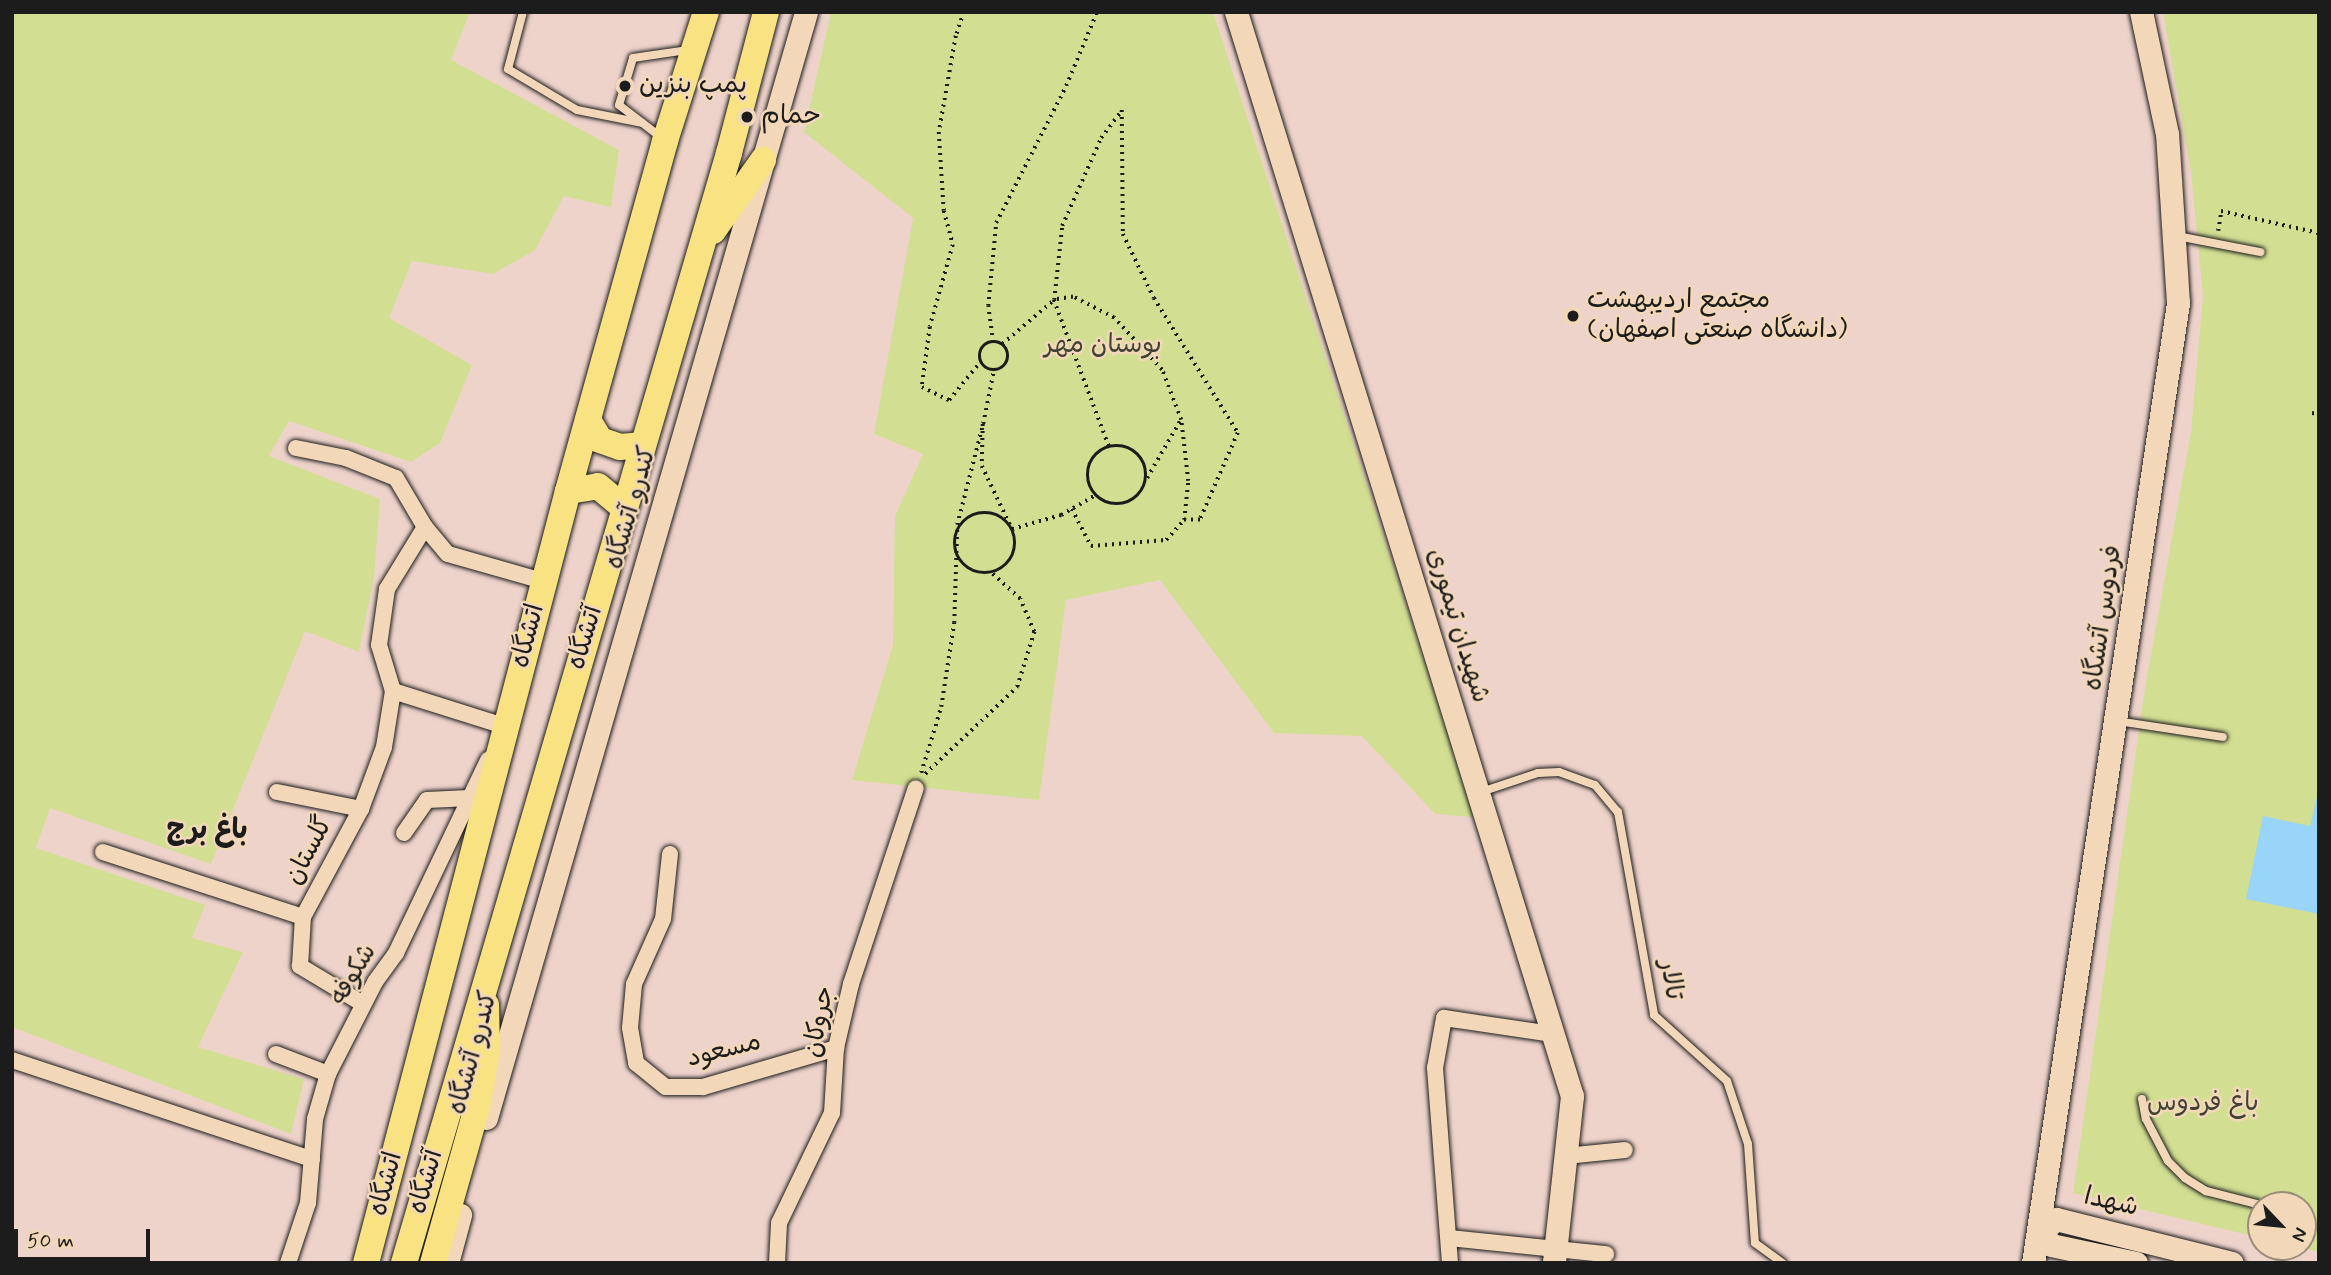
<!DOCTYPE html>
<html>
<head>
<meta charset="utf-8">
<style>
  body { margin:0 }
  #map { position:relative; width:2331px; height:1275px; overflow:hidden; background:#eed3cb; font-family:Mynerve,"Playpen Sans Arabic",sans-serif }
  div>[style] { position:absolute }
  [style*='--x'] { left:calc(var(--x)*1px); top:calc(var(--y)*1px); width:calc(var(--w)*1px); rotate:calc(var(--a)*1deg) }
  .green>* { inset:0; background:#d2df92 }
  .water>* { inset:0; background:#98d5f9 }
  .path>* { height:3.5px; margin-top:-1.75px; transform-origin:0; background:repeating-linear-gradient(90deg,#1c1c1c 0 2px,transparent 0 7px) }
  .path>.ring { margin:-1.75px; padding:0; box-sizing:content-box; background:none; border:3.5px solid #1c1c1c; border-radius:50% }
  .roads { filter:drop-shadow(0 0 2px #1c1c1c) drop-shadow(0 0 2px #1c1c1c) }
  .lane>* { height:8px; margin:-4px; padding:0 4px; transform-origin:4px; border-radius:4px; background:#f2d8b9 }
  .street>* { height:16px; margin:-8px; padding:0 8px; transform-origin:8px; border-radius:8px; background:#f2d8b9 }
  .secondary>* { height:23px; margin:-11.5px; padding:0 11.5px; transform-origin:11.5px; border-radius:11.5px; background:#f2d8b9 }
  .primary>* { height:26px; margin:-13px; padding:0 13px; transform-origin:13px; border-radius:13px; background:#f8e281 }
  .dots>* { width:19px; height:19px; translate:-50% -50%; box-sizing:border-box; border:4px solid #f2d8b9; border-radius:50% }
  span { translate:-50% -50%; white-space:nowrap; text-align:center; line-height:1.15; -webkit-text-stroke:5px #f2d8b9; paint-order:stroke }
  .poi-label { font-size:26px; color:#1c1c1c }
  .left { translate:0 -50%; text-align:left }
  .park-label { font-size:26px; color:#404334 }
  .street-label { font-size:26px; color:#1c1c1c }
  .neighbourhood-label { font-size:28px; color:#1c1c1c; font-weight:700 }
  .frame { position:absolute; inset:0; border:14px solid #1c1c1c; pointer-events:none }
  .north { position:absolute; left:2247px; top:1191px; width:70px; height:70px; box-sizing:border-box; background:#f2d8b9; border:2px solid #9c8d7a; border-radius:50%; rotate:116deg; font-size:19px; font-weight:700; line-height:28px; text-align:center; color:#1c1c1c }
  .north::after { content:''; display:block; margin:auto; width:24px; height:32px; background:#1c1c1c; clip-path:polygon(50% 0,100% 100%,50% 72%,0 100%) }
  .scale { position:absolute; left:14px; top:1229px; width:136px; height:32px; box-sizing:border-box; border:4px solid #1c1c1c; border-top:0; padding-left:9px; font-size:21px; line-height:24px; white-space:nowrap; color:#1c1c1c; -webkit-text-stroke:5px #f2d8b9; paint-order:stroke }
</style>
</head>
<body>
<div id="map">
  <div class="green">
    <i style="clip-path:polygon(12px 12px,470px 12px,451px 60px,619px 150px,611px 207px,564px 196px,535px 250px,493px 274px,412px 261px,389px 318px,472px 365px,440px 443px,411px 462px,289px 421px,269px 456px,380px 499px,374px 577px,359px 652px,305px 631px,211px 864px,50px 808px,36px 848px,205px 905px,192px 938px,243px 952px,198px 1047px,304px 1079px,291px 1134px,12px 1027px)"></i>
    <i style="clip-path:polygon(831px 12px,1213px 12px,1475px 817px,1435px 814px,1362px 736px,1274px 733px,1160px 580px,1066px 600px,1039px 800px,852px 780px,893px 645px,895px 516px,923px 454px,874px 434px,913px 218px,804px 132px)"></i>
    <i style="clip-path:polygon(2163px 12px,2319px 12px,2319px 1252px,2298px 1247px,2303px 1247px,2303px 1205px,2261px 1205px,2261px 1238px,2073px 1193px,2145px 688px,2191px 432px,2203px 296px,2191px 172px)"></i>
  </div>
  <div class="water">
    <i style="clip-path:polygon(2319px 788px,2319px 914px,2246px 899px,2263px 816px,2310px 826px)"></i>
  </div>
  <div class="path">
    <i style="--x:964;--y:12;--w:25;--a:108"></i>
    <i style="--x:956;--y:36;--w:97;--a:100"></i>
    <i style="--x:939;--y:132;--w:79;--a:86.4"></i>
    <i style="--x:944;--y:211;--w:35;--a:75"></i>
    <i style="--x:953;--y:245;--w:85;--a:105.7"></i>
    <i style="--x:930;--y:327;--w:61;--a:97.6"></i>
    <i style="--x:922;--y:387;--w:30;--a:26"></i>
    <i style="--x:949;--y:400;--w:50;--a:-50.6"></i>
    <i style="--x:2218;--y:231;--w:20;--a:-81"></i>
    <i style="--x:2221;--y:211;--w:100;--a:12.7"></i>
    <i style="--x:993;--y:342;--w:36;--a:-98"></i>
    <i style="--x:988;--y:306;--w:83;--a:-84.5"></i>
    <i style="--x:996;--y:223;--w:154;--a:-62.9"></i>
    <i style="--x:1066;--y:86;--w:80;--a:-67.3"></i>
    <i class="ring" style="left:980px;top:342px;width:24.5px;height:24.5px"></i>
    <i style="--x:1002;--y:344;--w:68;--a:-40.2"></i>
    <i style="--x:1054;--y:300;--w:74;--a:-83.8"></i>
    <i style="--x:1062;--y:226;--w:96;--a:-66.1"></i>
    <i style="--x:1101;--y:138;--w:35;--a:-53"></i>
    <i style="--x:1122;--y:110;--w:124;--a:89.5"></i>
    <i style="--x:1123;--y:234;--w:71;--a:64.2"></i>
    <i style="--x:1154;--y:298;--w:159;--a:58.1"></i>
    <i style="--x:1238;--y:433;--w:95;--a:113.6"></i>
    <i style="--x:1200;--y:520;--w:16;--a:180"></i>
    <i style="--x:2312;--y:413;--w:7;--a:8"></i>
    <i style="--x:983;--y:424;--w:56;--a:-78.7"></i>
    <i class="ring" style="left:1088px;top:446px;width:54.5px;height:54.5px"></i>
    <i style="--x:1147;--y:478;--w:66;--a:-59.9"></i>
    <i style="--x:1072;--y:509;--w:42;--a:62.8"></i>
    <i style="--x:1091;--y:546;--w:75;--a:-4.6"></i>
    <i style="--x:1166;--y:540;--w:27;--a:-48"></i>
    <i style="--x:1184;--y:520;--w:39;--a:-84"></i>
    <i style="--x:1188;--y:481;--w:61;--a:-96.5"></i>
    <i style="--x:1181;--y:420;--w:53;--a:-110.8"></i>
    <i style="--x:1162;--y:370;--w:71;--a:-132.7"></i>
    <i style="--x:1114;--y:318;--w:46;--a:-152.9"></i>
    <i style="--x:1073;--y:297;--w:19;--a:171"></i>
    <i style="--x:1054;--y:300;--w:156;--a:69.4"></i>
    <i class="ring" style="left:955px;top:513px;width:56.5px;height:56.5px"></i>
    <i style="--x:921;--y:773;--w:69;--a:-73.1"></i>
    <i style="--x:941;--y:707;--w:85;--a:-81.2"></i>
    <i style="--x:954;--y:623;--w:98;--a:-88.2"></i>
    <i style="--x:957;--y:525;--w:104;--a:-75.6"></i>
    <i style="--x:983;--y:424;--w:42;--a:91.4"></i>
    <i style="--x:982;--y:466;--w:70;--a:64.5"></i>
    <i style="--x:1012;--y:529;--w:51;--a:-15.9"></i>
    <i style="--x:1061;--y:515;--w:39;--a:-30"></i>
    <i style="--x:925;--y:774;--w:127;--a:-43.4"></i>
    <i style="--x:1017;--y:687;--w:58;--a:-72.8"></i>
    <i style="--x:1034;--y:632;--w:36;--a:-113"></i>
    <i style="--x:1020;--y:599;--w:40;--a:-138"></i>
  </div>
  <div class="roads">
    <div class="lane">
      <i style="--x:523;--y:12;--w:59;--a:104.7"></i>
      <i style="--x:508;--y:69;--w:80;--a:30.7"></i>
      <i style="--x:577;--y:110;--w:66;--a:11.3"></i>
      <i style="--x:662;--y:138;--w:54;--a:-142.5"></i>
      <i style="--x:619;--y:105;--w:49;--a:-73.4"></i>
      <i style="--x:633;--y:58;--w:56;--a:-8.3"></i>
      <i style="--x:2177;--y:236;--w:85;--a:10.9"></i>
      <i style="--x:2117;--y:721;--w:107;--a:8.6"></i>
      <i style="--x:1481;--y:792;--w:60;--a:-18.4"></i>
      <i style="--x:1538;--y:773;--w:21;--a:-3"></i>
      <i style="--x:1559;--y:772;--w:38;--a:20"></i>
      <i style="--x:1595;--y:785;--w:35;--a:50"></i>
      <i style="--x:1618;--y:812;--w:206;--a:79.9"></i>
      <i style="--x:1654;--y:1015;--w:98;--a:42.1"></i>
      <i style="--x:1727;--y:1081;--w:66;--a:71.6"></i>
      <i style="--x:1748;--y:1144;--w:99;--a:86"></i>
      <i style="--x:1755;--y:1243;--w:34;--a:36"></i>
      <i style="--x:2142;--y:1099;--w:20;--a:79"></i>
      <i style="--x:2146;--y:1119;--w:47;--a:62.4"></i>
      <i style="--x:2168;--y:1161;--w:24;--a:45"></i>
      <i style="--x:2185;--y:1178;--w:25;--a:32"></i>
      <i style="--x:2206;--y:1191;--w:57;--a:14.3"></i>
    </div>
    <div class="street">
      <i style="--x:296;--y:448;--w:51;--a:11.3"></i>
      <i style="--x:346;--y:458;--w:54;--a:21.8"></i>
      <i style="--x:396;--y:478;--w:57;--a:59.4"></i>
      <i style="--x:425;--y:527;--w:35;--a:50"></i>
      <i style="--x:448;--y:554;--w:99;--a:15.9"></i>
      <i style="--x:425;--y:527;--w:73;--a:121.5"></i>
      <i style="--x:387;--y:589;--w:57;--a:98.1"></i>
      <i style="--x:379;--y:645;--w:48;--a:73.1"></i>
      <i style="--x:393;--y:691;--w:116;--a:17.5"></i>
      <i style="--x:504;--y:726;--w:9;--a:111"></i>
      <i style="--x:277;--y:792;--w:86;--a:11.4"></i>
      <i style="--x:404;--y:833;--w:40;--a:-55.1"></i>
      <i style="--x:427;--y:800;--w:43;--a:-2.7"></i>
      <i style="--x:103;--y:852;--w:210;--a:18"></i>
      <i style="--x:670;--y:854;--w:65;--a:96.1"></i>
      <i style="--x:663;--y:919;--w:71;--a:114"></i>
      <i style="--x:634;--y:984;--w:44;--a:95.2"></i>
      <i style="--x:630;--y:1028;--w:36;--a:80"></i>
      <i style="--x:636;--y:1063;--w:38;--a:39"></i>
      <i style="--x:666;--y:1087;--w:37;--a:0"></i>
      <i style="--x:703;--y:1087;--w:139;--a:-16.3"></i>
      <i style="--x:363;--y:1004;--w:74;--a:-148.9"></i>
      <i style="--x:300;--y:966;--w:49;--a:-86.5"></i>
      <i style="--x:303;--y:917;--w:123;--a:-61.8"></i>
      <i style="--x:361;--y:809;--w:66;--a:-69.6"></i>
      <i style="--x:384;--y:747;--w:57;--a:-80.9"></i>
      <i style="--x:276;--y:1054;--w:56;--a:21"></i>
      <i style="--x:12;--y:1060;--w:316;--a:18.3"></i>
      <i style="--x:1566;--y:1156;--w:59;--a:-5.8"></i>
      <i style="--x:1450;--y:1238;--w:157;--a:5.9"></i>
      <i style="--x:288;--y:1263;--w:63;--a:-71.6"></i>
      <i style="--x:308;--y:1203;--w:84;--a:-85.2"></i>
      <i style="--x:315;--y:1119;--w:47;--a:-73.9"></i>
      <i style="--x:328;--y:1074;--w:103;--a:-62.9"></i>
      <i style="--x:375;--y:982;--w:36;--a:-54"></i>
      <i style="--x:396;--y:953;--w:214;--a:-64.5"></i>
      <i style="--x:777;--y:1263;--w:40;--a:-87.1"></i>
      <i style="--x:779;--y:1223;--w:122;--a:-64.3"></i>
      <i style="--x:832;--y:1113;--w:65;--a:-86.5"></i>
      <i style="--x:836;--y:1048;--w:66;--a:-76.8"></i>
      <i style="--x:851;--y:984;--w:206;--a:-71.7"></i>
      <i style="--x:1450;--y:1263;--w:196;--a:-94.4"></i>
      <i style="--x:1435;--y:1068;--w:51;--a:-79.8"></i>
      <i style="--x:1444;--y:1018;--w:110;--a:8.4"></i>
    </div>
    <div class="secondary">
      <i style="--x:1236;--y:12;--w:1135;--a:72.78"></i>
      <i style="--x:1572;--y:1096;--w:168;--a:96.2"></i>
      <i style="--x:486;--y:1118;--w:1151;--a:-73.86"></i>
      <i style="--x:2041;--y:1232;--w:20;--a:-41"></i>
      <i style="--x:2056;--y:1219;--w:181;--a:14"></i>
      <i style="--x:2041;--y:1232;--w:16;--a:52"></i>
      <i style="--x:2051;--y:1245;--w:87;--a:12"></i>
      <i style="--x:447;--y:1263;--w:50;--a:-74.8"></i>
      <i style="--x:2033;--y:1263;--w:971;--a:-81.41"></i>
      <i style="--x:2178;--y:303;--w:169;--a:-93.7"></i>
      <i style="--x:2167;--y:134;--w:125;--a:-102"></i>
    </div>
    <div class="primary">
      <i style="--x:713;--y:231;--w:87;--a:-54.8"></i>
      <i style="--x:588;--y:420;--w:23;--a:59"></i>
      <i style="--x:600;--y:440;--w:21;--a:19"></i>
      <i style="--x:620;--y:447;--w:23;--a:-5"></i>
      <i style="--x:568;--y:491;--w:30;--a:-9"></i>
      <i style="--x:598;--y:486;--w:34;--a:40"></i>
      <i style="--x:366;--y:1263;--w:798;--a:-75.34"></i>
      <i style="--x:568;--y:491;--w:363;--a:-74.5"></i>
      <i style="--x:665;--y:141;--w:135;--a:-72.4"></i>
      <i style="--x:404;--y:1263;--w:1157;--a:-73.68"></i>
      <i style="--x:729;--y:153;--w:146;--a:-75.3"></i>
      <i style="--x:433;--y:1263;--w:161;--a:-74.2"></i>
      <i style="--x:477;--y:1108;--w:61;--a:-80.5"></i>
      <i style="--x:487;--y:1048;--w:43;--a:-91.3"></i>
    </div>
  </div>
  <div class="dots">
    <i style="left:625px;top:86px;background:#1c1c1c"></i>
    <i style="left:747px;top:117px;background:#1c1c1c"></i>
    <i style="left:1573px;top:316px;background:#1c1c1c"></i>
  </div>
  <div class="poi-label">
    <span class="left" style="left:639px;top:86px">پمپ بنزین</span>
    <span class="left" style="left:761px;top:117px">حمام</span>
    <span class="left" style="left:1587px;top:316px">مجتمع اردیبهشت<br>(دانشگاه صنعتی اصفهان)</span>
  </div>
  <div class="park-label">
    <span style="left:1103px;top:346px">بوستان مهر</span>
    <span style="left:2203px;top:1104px">باغ فردوس</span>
  </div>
  <div class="street-label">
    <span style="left:632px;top:508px;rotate:-74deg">کندرو آتشگاه</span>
    <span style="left:2104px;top:618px;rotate:-82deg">فردوس آتشگاه</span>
    <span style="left:1457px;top:626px;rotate:73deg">شهیدان تیموری</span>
    <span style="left:529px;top:636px;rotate:-75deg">اتشگاه</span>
    <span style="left:586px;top:638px;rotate:-73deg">آتشگاه</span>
    <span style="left:310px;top:851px;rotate:-62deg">گلستان</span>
    <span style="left:354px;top:975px;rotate:-59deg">شکوفه</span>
    <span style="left:1670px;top:980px;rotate:81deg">تالار</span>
    <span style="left:820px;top:1022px;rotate:-79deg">جروکان</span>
    <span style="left:724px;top:1051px;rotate:-14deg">مسعود</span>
    <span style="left:474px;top:1053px;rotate:-75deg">کندرو آتشگاه</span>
    <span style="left:427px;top:1182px;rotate:-74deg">آتشگاه</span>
    <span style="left:387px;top:1184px;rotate:-75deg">اتشگاه</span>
    <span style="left:2111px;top:1203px;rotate:13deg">شهدا</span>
  </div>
  <div class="neighbourhood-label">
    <span style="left:207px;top:831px">باغ برج</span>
  </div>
  <div class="frame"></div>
  <div class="north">N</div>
  <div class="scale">50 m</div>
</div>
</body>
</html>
